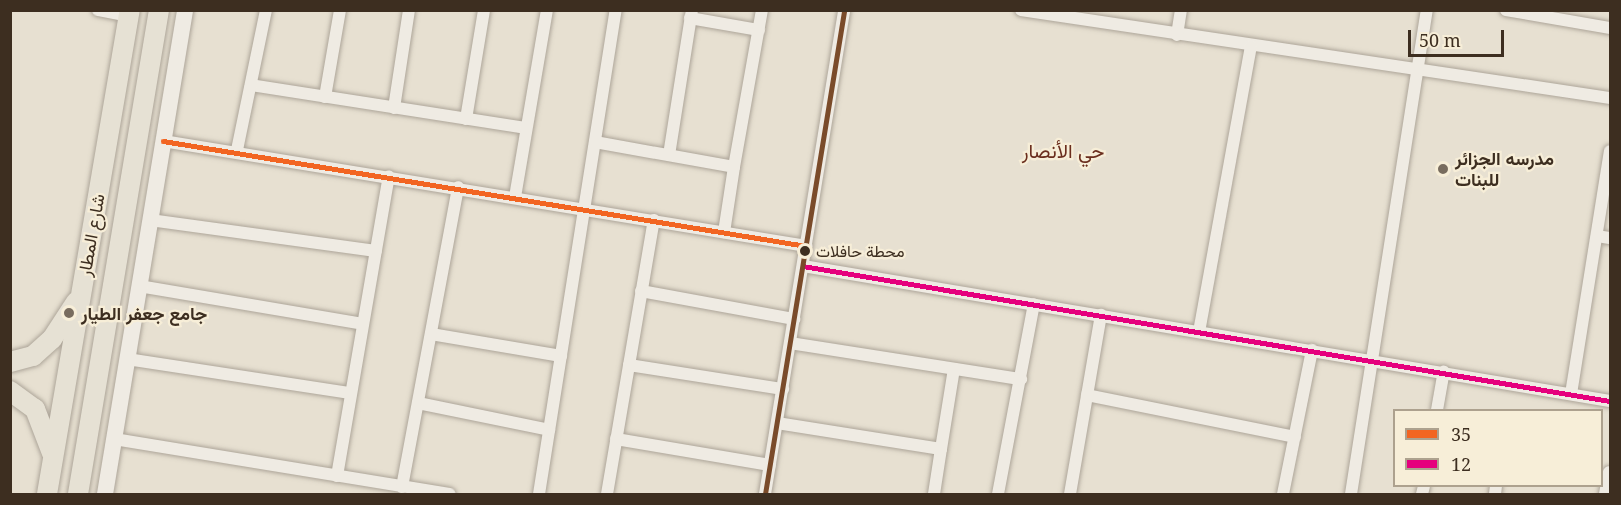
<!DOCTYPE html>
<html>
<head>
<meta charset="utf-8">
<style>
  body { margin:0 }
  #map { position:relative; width:1621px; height:505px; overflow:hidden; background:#e7e0d1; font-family:"Noto Serif",Vazirmatn,serif }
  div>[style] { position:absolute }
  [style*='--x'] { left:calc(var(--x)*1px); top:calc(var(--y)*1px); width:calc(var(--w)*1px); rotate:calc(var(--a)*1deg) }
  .roads { filter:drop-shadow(0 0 2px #ada599) drop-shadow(0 0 2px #ada599) }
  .street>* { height:12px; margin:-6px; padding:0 6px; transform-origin:6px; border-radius:6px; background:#efebe3 }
  .secondary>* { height:16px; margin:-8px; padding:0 8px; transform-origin:8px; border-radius:8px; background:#efebe3 }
  .primary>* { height:20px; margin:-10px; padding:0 10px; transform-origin:10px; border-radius:10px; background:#e6e1d4 }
  .bus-1>* { height:4.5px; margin:-2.25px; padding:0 2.25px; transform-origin:2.25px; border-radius:2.25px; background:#f26522 }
  .bus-2>* { height:4.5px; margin:-2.25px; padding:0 2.25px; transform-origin:2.25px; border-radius:2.25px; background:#e5007d }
  .bus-3>* { height:4.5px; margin:-2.25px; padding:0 2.25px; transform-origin:2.25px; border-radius:2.25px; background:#7a4b2a }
  .dots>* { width:16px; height:16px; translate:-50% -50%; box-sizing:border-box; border:3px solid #f7eed8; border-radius:50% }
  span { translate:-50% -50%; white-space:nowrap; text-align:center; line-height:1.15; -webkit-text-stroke:4.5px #f7eed8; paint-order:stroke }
  .bus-label { font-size:16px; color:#3d2e20 }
  .left { translate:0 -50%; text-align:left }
  .poi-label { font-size:18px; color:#3d2e20; font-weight:700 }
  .street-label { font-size:18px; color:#3d2e20 }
  .neighbourhood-label { font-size:20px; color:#6b2e1e }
  .frame { position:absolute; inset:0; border:12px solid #3d2e20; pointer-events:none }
  .legend { position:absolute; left:1393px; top:409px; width:210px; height:78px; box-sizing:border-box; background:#f7eed8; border:2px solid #ada18e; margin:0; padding:8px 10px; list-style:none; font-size:18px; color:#3d2e20 }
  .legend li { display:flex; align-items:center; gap:12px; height:30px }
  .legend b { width:30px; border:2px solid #ada18e }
  .scale { position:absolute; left:1408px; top:30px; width:96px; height:27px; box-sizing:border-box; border:3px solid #3d2e20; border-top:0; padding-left:8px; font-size:18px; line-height:21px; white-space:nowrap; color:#3d2e20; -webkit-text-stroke:4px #f7eed8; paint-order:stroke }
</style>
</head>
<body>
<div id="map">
  <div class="roads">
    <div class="street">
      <i style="--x:98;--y:10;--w:33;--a:11"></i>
      <i style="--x:1021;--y:10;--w:596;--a:8.5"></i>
      <i style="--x:1506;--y:10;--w:106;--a:9.8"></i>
      <i style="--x:690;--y:18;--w:70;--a:9.9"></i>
      <i style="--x:1177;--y:35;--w:25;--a:-81"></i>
      <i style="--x:251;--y:85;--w:278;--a:8.9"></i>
      <i style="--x:325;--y:97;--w:88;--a:-80.2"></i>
      <i style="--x:394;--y:108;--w:99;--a:-81.3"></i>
      <i style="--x:466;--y:119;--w:110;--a:-80.6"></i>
      <i style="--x:163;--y:141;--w:652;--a:9.27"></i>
      <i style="--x:595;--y:142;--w:141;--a:10.2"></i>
      <i style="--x:734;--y:167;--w:66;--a:98.7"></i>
      <i style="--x:237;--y:150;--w:143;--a:-78.3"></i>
      <i style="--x:669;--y:155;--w:147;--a:-81"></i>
      <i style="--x:734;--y:167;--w:159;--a:-79.9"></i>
      <i style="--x:515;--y:197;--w:190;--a:-80.3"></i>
      <i style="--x:150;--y:220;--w:228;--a:7.8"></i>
      <i style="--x:1597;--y:236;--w:13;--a:9"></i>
      <i style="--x:803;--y:266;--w:818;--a:9.5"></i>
      <i style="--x:139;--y:286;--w:227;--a:9.6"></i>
      <i style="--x:641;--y:291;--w:156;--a:10.4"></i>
      <i style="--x:1199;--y:332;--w:291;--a:-79.7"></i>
      <i style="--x:431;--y:334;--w:132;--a:9.6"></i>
      <i style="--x:790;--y:343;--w:234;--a:8.9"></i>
      <i style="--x:127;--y:359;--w:226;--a:8.7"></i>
      <i style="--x:629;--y:365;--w:156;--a:8.9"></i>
      <i style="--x:1571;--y:394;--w:246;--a:-80.9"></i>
      <i style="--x:1087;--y:395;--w:212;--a:11.4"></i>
      <i style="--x:418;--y:403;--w:134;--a:11.6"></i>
      <i style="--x:1437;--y:410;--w:39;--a:-80"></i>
      <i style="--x:777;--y:423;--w:166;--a:9"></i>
      <i style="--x:941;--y:449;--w:81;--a:-80.8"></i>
      <i style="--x:114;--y:439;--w:340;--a:9.3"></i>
      <i style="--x:616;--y:439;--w:156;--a:9.6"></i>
      <i style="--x:337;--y:476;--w:304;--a:-80.2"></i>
      <i style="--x:402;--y:487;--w:305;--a:-79.4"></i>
      <i style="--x:539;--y:494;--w:490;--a:-81"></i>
      <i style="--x:607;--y:494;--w:278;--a:-80.3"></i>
      <i style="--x:765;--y:494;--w:490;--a:-80.7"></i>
      <i style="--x:934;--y:494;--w:46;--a:-81.2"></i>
      <i style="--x:998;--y:494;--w:193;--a:-79.3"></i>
      <i style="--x:1070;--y:494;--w:182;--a:-80.2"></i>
      <i style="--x:1283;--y:494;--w:147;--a:-78.6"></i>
      <i style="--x:1351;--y:494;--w:490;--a:-81.1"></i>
      <i style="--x:1422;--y:494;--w:8;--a:-76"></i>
      <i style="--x:1495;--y:494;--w:8;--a:-83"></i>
      <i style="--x:1605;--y:494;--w:22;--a:-80"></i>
    </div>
    <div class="secondary">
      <i style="--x:105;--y:494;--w:491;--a:-80.6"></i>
    </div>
    <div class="primary">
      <i style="--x:10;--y:362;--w:24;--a:-15"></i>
      <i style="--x:33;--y:356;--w:25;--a:-42"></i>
      <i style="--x:52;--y:339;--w:44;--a:-57"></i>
      <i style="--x:10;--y:391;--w:31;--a:36"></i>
      <i style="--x:35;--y:409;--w:47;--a:68.9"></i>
      <i style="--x:47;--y:494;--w:491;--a:-80.3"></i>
      <i style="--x:78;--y:494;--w:491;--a:-80.5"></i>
    </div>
  </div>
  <div class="bus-1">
    <i style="--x:163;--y:141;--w:652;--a:9.27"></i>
  </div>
  <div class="bus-2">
    <i style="--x:803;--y:266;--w:818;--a:9.5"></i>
  </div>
  <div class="bus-3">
    <i style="--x:765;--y:494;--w:490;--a:-80.7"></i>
  </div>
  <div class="dots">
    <i style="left:1443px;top:169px;background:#786c5e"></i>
    <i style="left:805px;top:251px;background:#3d2e20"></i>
    <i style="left:69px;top:313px;background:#786c5e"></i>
  </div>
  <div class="bus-label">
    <span class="left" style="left:816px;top:251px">محطة حافلات</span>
  </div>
  <div class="poi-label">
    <span class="left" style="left:1455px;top:169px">مدرسه الجزائر<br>للبنات</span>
    <span class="left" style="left:81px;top:313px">جامع جعفر الطيار</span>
  </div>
  <div class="street-label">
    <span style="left:91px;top:235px;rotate:-80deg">شارع المطار</span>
  </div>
  <div class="neighbourhood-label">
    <span style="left:1063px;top:150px">حي الأنصار</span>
  </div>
  <div class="frame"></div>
  <ul class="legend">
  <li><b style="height:8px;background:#f26522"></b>35</li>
  <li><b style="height:8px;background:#e5007d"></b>12</li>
  </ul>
  <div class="scale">50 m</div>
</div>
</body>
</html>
